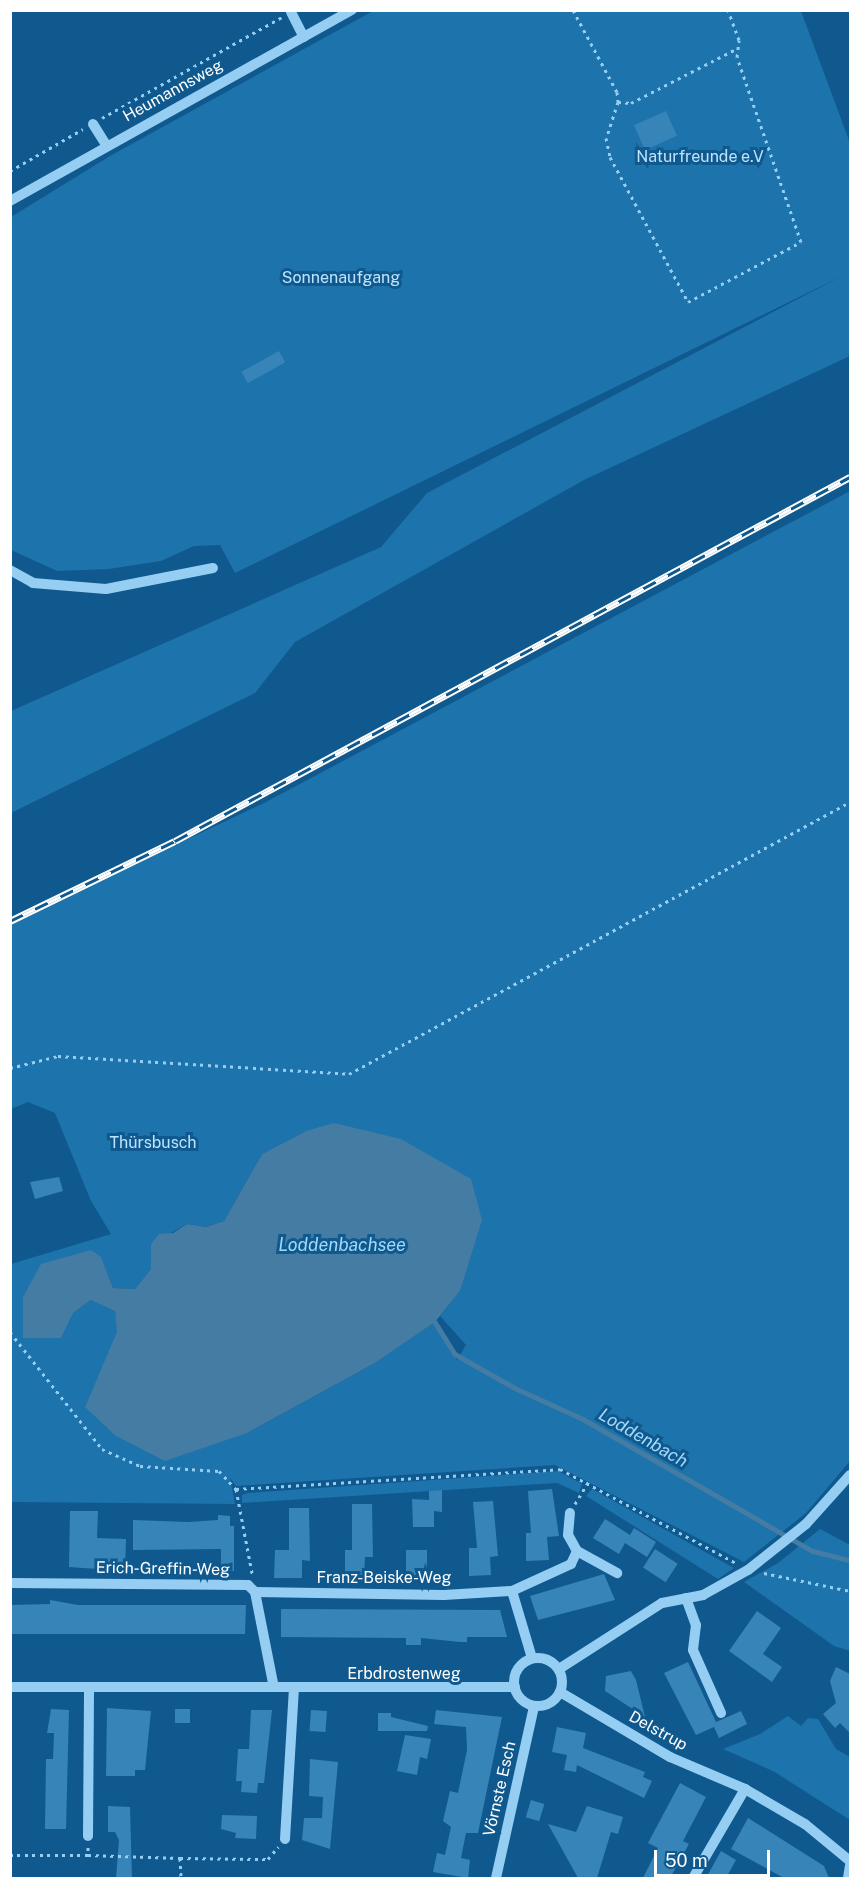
<!DOCTYPE html>
<html>
<head>
<meta charset="utf-8">
<style>
  body { margin:0 }
  #map { position:relative; width:861px; height:1889px; overflow:hidden; background:#0f598e; font-family:"Public Sans",sans-serif }
  div>[style] { position:absolute }
  [style*='--x'] { left:calc(var(--x)*1px); top:calc(var(--y)*1px); width:calc(var(--w)*1px); rotate:calc(var(--a)*1deg) }
  .green>* { inset:0; background:#1d73ab }
  .water>* { inset:0; background:#447ca3 }
  .stream>* { height:4.5px; margin:-2.25px; padding:0 2.25px; transform-origin:2.25px; border-radius:2.25px; background:#447ca3 }
  .building>* { inset:0; background:#3784b8; transform-origin:0 0 }
  .path>* { height:3px; margin-top:-1.5px; transform-origin:0; background:repeating-linear-gradient(90deg,#96cef3 0 3px,transparent 0 7.5px) }
  .minor>* { height:10px; margin:-5px; padding:0 5px; transform-origin:5px; border-radius:5px; background:#96cef3 }
  .minor>.ring { margin:-5px; padding:0; box-sizing:content-box; background:none; border:10px solid #96cef3; border-radius:50% }
  .rail>* { height:7px; margin-top:-3.5px; transform-origin:0; background:repeating-linear-gradient(90deg,#0f598e 0 14px,#fff 0 28px); box-sizing:border-box; border-block:2px solid #fff }
  span { translate:-50% -50%; white-space:nowrap; text-align:center; line-height:1.15; -webkit-text-stroke:6px #0f598e; paint-order:stroke }
  .street-label { font-size:16px; color:#fff }
  .park-label { font-size:16px; color:#bde4fe }
  .water-label { font-size:18px; color:#a2d8fb; font-style:italic }
  .frame { position:absolute; inset:0; border:12px solid #fff; pointer-events:none }
  .scale { position:absolute; left:654px; top:1850px; width:116px; height:27px; box-sizing:border-box; border:3px solid #fff; border-top:0; padding-left:8px; font-size:18px; line-height:21px; white-space:nowrap; color:#fff; -webkit-text-stroke:4px #0f598e; paint-order:stroke }
</style>
</head>
<body>
<div id="map">
  <div class="green">
    <i style="clip-path:polygon(373px 11px,801px 11px,850px 143px,850px 356px,584px 480px,295px 642px,255px 693px,11px 813px,11px 711px,381px 547px,427px 493px,842px 276px,235px 573px,220px 545px,194px 546px,161px 561px,109px 569px,57px 571px,11px 550px,11px 217px,110px 156px)"></i>
    <i style="clip-path:polygon(evenodd,850px 491px,850px 1461px,806px 1513px,744px 1562px,555px 1465px,236px 1486px,230px 1478px,235px 1504px,11px 1502px,11px 1264px,111px 1234px,91px 1201px,55px 1113px,28px 1102px,11px 1109px,11px 923px,264px 803px,850px 491px,306px 1131px,460px 1291px,440px 1316px,466px 1345px,457px 1360px,435px 1322px,375px 1363px,247px 1433px,85px 1407px,118px 1332px,115px 1311px,107px 1305px,91px 1300px,73px 1313px,101px 1258px,113px 1288px,135px 1289px,151px 1269px,151px 1244px,187px 1224px,206px 1227px,224px 1221px,262px 1154px,306px 1131px)"></i>
    <i style="clip-path:polygon(558px 1471px,582px 1484px,579px 1493px,557px 1483px,242px 1503px,242px 1495px,248px 1493px)"></i>
    <i style="clip-path:polygon(592px 1489px,734px 1568px,718px 1579px,586px 1496px)"></i>
    <i style="clip-path:polygon(820px 1529px,850px 1545px,850px 1651px,834px 1646px,744px 1582px,778px 1563px)"></i>
    <i style="clip-path:polygon(788px 1716px,801px 1726px,808px 1718px,818px 1719px,836px 1749px,850px 1757px,850px 1820px,773px 1771px,723px 1749px,760px 1734px)"></i>
  </div>
  <div class="water">
    <i style="clip-path:polygon(334px 1123px,401px 1139px,471px 1179px,482px 1220px,460px 1291px,435px 1322px,375px 1363px,247px 1433px,165px 1461px,116px 1436px,85px 1407px,117px 1332px,115px 1311px,91px 1300px,73px 1313px,61px 1338px,23px 1338px,23px 1297px,41px 1264px,91px 1250px,101px 1257px,113px 1288px,135px 1289px,151px 1269px,151px 1244px,159px 1234px,173px 1233px,187px 1224px,206px 1227px,224px 1221px,262px 1154px,306px 1131px)"></i>
  </div>
  <div class="stream">
    <i style="--x:435;--y:1322;--w:38;--a:58"></i>
    <i style="--x:455;--y:1354;--w:69;--a:29.5"></i>
    <i style="--x:515;--y:1388;--w:75;--a:24.5"></i>
    <i style="--x:583;--y:1419;--w:265;--a:29.9"></i>
    <i style="--x:813;--y:1551;--w:38;--a:14"></i>
  </div>
  <div class="building">
    <i style="left:666px;top:111px;width:27px;height:35px;rotate:66deg"></i>
    <i style="left:279px;top:351px;width:13px;height:43px;rotate:61deg"></i>
    <i style="clip-path:polygon(59px 1177px,63px 1191px,35px 1199px,30px 1182px)"></i>
    <i style="clip-path:polygon(552px 1489px,559px 1536px,547px 1537px,549px 1560px,526px 1561px,526px 1533px,531px 1533px,528px 1491px)"></i>
    <i style="clip-path:polygon(442px 1490px,442px 1512px,434px 1511px,434px 1527px,413px 1527px,412px 1499px,429px 1500px,429px 1491px)"></i>
    <i style="clip-path:polygon(493px 1501px,498px 1556px,490px 1557px,491px 1575px,469px 1576px,469px 1548px,477px 1548px,473px 1502px)"></i>
    <i style="clip-path:polygon(352px 1504px,372px 1504px,373px 1557px,365px 1557px,364px 1578px,345px 1578px,345px 1550px,352px 1550px)"></i>
    <i style="clip-path:polygon(289px 1508px,309px 1508px,310px 1561px,302px 1560px,302px 1578px,274px 1578px,275px 1550px,289px 1550px)"></i>
    <i style="clip-path:polygon(70px 1511px,98px 1511px,97px 1538px,126px 1539px,125px 1571px,69px 1567px)"></i>
    <i style="clip-path:polygon(218px 1515px,230px 1516px,230px 1526px,234px 1526px,234px 1571px,221px 1570px,221px 1549px,133px 1550px,133px 1520px,188px 1522px,218px 1520px)"></i>
    <i style="clip-path:polygon(605px 1519px,630px 1535px,634px 1528px,656px 1542px,647px 1557px,625px 1543px,619px 1554px,593px 1538px)"></i>
    <i style="left:655px;top:1549px;width:27px;height:22px;rotate:33deg"></i>
    <i style="left:427px;top:1550px;width:29px;height:21px;rotate:90deg"></i>
    <i style="clip-path:polygon(604px 1574px,615px 1600px,538px 1620px,530px 1596px)"></i>
    <i style="clip-path:polygon(50px 1600px,78px 1605px,246px 1605px,245px 1634px,10px 1634px,10px 1605px,50px 1604px)"></i>
    <i style="clip-path:polygon(281px 1609px,500px 1610px,507px 1637px,467px 1637px,467px 1642px,460px 1642px,421px 1638px,421px 1645px,406px 1645px,406px 1638px,281px 1637px)"></i>
    <i style="clip-path:polygon(757px 1611px,781px 1628px,763px 1654px,782px 1667px,772px 1682px,729px 1651px)"></i>
    <i style="clip-path:polygon(688px 1662px,716px 1722px,741px 1711px,747px 1724px,719px 1738px,714px 1727px,696px 1735px,664px 1673px)"></i>
    <i style="clip-path:polygon(836px 1667px,850px 1674px,850px 1733px,840px 1723px,835px 1728px,823px 1714px,836px 1703px,830px 1681px)"></i>
    <i style="clip-path:polygon(631px 1671px,636px 1680px,645px 1717px,605px 1691px,606px 1676px)"></i>
    <i style="clip-path:polygon(107px 1708px,151px 1711px,145px 1770px,135px 1770px,135px 1776px,106px 1776px)"></i>
    <i style="clip-path:polygon(51px 1709px,69px 1710px,66px 1829px,45px 1829px,46px 1759px,53px 1759px,54px 1733px,47px 1733px)"></i>
    <i style="left:175px;top:1709px;width:15px;height:14px"></i>
    <i style="clip-path:polygon(251px 1710px,272px 1710px,264px 1783px,258px 1783px,257px 1793px,241px 1792px,242px 1781px,236px 1781px,238px 1749px,249px 1749px)"></i>
    <i style="left:311px;top:1710px;width:16px;height:21px;rotate:4deg"></i>
    <i style="clip-path:polygon(436px 1710px,502px 1717px,478px 1833px,466px 1833px,461px 1858px,470px 1860px,468px 1878px,433px 1872px,437px 1853px,445px 1855px,451px 1827px,443px 1821px,450px 1791px,458px 1793px,467px 1750px,466px 1727px,434px 1724px)"></i>
    <i style="clip-path:polygon(378px 1713px,391px 1713px,391px 1717px,428px 1726px,427px 1731px,378px 1731px)"></i>
    <i style="clip-path:polygon(557px 1727px,586px 1733px,583px 1748px,645px 1772px,643px 1777px,652px 1781px,644px 1798px,577px 1765px,576px 1772px,564px 1770px,567px 1755px,552px 1752px)"></i>
    <i style="clip-path:polygon(405px 1735px,431px 1739px,427px 1759px,420px 1757px,417px 1775px,397px 1771px)"></i>
    <i style="clip-path:polygon(310px 1759px,338px 1762px,330px 1849px,302px 1840px,304px 1818px,322px 1818px,323px 1797px,309px 1796px)"></i>
    <i style="clip-path:polygon(680px 1783px,706px 1797px,683px 1841px,689px 1844px,670px 1878px,643px 1878px,658px 1848px,648px 1843px)"></i>
    <i style="left:531px;top:1800px;width:14px;height:18px;rotate:17deg"></i>
    <i style="clip-path:polygon(108px 1806px,130px 1807px,132px 1878px,116px 1878px,119px 1840px,115px 1832px,108px 1832px)"></i>
    <i style="clip-path:polygon(587px 1806px,623px 1817px,618px 1834px,611px 1832px,597px 1878px,578px 1878px,548px 1824px,576px 1832px)"></i>
    <i style="clip-path:polygon(222px 1815px,257px 1816px,256px 1839px,235px 1838px,236px 1833px,221px 1829px)"></i>
    <i style="clip-path:polygon(748px 1818px,824px 1866px,829px 1878px,784px 1878px,731px 1849px)"></i>
    <i style="clip-path:polygon(721px 1851px,736px 1860px,726px 1878px,706px 1878px)"></i>
  </div>
  <div class="path">
    <i style="--x:573;--y:10;--w:93;--a:61.8"></i>
    <i style="--x:617;--y:92;--w:10;--a:84"></i>
    <i style="--x:618;--y:102;--w:38;--a:108"></i>
    <i style="--x:606;--y:138;--w:19;--a:78"></i>
    <i style="--x:610;--y:157;--w:165;--a:61.7"></i>
    <i style="--x:688;--y:302;--w:128;--a:-28"></i>
    <i style="--x:801;--y:242;--w:196;--a:-109.1"></i>
    <i style="--x:737;--y:57;--w:17;--a:-83"></i>
    <i style="--x:739;--y:40;--w:32;--a:-110"></i>
    <i style="--x:618;--y:102;--w:13;--a:4"></i>
    <i style="--x:631;--y:103;--w:120;--a:-27.2"></i>
    <i style="--x:102;--y:118;--w:206;--a:-29.3"></i>
    <i style="--x:10;--y:171;--w:84;--a:-29.9"></i>
    <i style="--x:10;--y:1068;--w:49;--a:-14"></i>
    <i style="--x:58;--y:1056;--w:292;--a:3.5"></i>
    <i style="--x:349;--y:1074;--w:570;--a:-28.5"></i>
    <i style="--x:10;--y:1332;--w:149;--a:51.8"></i>
    <i style="--x:102;--y:1449;--w:42;--a:24.1"></i>
    <i style="--x:140;--y:1466;--w:79;--a:3.6"></i>
    <i style="--x:219;--y:1471;--w:25;--a:47"></i>
    <i style="--x:236;--y:1489;--w:86;--a:79.2"></i>
    <i style="--x:236;--y:1489;--w:325;--a:-3.5"></i>
    <i style="--x:560;--y:1469;--w:200;--a:28.1"></i>
    <i style="--x:575;--y:1504;--w:26;--a:-59"></i>
    <i style="--x:764;--y:1573;--w:88;--a:11.8"></i>
    <i style="--x:88;--y:1847;--w:8;--a:90"></i>
    <i style="--x:88;--y:1855;--w:92;--a:1.9"></i>
    <i style="--x:180;--y:1858;--w:20;--a:87"></i>
    <i style="--x:10;--y:1855;--w:78;--a:0"></i>
    <i style="--x:180;--y:1858;--w:88;--a:0.7"></i>
    <i style="--x:268;--y:1859;--w:16;--a:-50"></i>
  </div>
  <div class="minor">
    <i style="--x:291;--y:12;--w:28;--a:63"></i>
    <i style="--x:93;--y:124;--w:25;--a:58"></i>
    <i style="--x:10;--y:201;--w:392;--a:-29.2"></i>
    <i style="--x:10;--y:570;--w:26;--a:29"></i>
    <i style="--x:33;--y:583;--w:73;--a:4.7"></i>
    <i style="--x:106;--y:589;--w:109;--a:-11.1"></i>
    <i style="--x:577;--y:1551;--w:46;--a:28.8"></i>
    <i style="--x:10;--y:1583;--w:238;--a:0.5"></i>
    <i style="--x:248;--y:1585;--w:10;--a:45"></i>
    <i style="--x:255;--y:1592;--w:93;--a:78.8"></i>
    <i style="--x:512;--y:1591;--w:65;--a:-24.6"></i>
    <i style="--x:571;--y:1564;--w:14;--a:-65"></i>
    <i style="--x:577;--y:1551;--w:18;--a:-119"></i>
    <i style="--x:568;--y:1535;--w:22;--a:-85"></i>
    <i style="--x:255;--y:1592;--w:189;--a:0.9"></i>
    <i style="--x:444;--y:1595;--w:68;--a:-3.4"></i>
    <i style="--x:512;--y:1591;--w:70;--a:73.4"></i>
    <i style="--x:686;--y:1598;--w:29;--a:70"></i>
    <i style="--x:696;--y:1625;--w:25;--a:97"></i>
    <i style="--x:693;--y:1650;--w:69;--a:66"></i>
    <i class="ring" style="left:514px;top:1658px;width:38px;height:38px"></i>
    <i style="--x:559;--y:1669;--w:122;--a:-32.7"></i>
    <i style="--x:662;--y:1603;--w:42;--a:-11"></i>
    <i style="--x:703;--y:1595;--w:51;--a:-29.1"></i>
    <i style="--x:748;--y:1570;--w:74;--a:-38.4"></i>
    <i style="--x:806;--y:1524;--w:66;--a:-48.1"></i>
    <i style="--x:10;--y:1687;--w:505;--a:0"></i>
    <i style="--x:560;--y:1692;--w:128;--a:30.6"></i>
    <i style="--x:670;--y:1757;--w:82;--a:23.1"></i>
    <i style="--x:745;--y:1789;--w:69;--a:30.3"></i>
    <i style="--x:805;--y:1824;--w:58;--a:39.4"></i>
    <i style="--x:88;--y:1836;--w:148;--a:-89.6"></i>
    <i style="--x:285;--y:1839;--w:150;--a:-86.6"></i>
    <i style="--x:496;--y:1878;--w:176;--a:-77.5"></i>
    <i style="--x:693;--y:1878;--w:103;--a:-59.7"></i>
    <i style="--x:848;--y:1878;--w:12;--a:-81"></i>
  </div>
  <div class="rail">
    <i style="--x:10;--y:921;--w:183;--a:-25.9"></i>
    <i style="--x:175;--y:841;--w:767;--a:-28.34"></i>
  </div>
  <div class="street-label">
    <span style="left:173px;top:91px;rotate:-29deg">Heumannsweg</span>
    <span style="left:163px;top:1569px;rotate:1deg">Erich-Greffin-Weg</span>
    <span style="left:384px;top:1578px">Franz-Beiske-Weg</span>
    <span style="left:404px;top:1674px">Erbdrostenweg</span>
    <span style="left:658px;top:1731px;rotate:29deg">Delstrup</span>
    <span style="left:500px;top:1789px;rotate:-77deg">Vörnste Esch</span>
  </div>
  <div class="park-label">
    <span style="left:700px;top:157px">Naturfreunde e.V</span>
    <span style="left:341px;top:278px">Sonnenaufgang</span>
    <span style="left:153px;top:1143px">Thürsbusch</span>
  </div>
  <div class="water-label">
    <span style="left:342px;top:1245px">Loddenbachsee</span>
    <span style="left:643px;top:1438px;rotate:30deg">Loddenbach</span>
  </div>
  <div class="frame"></div>
  <div class="scale">50 m</div>
</div>
</body>
</html>
